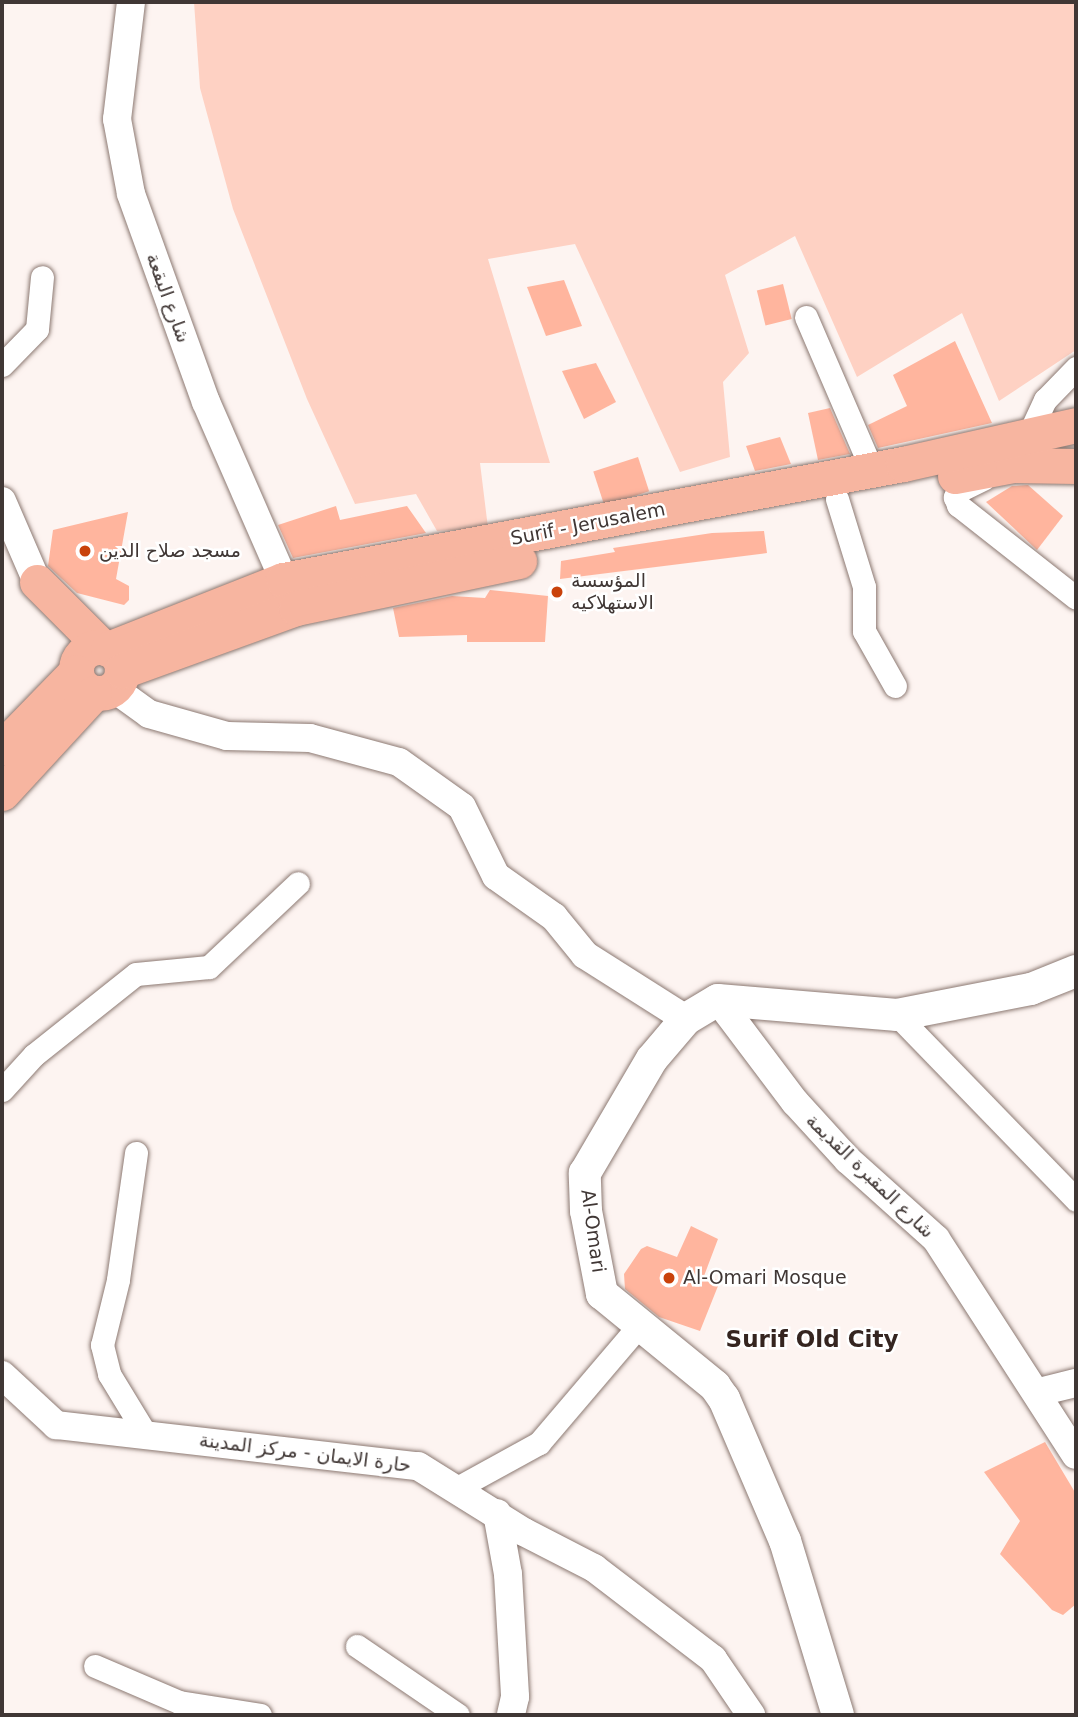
<!DOCTYPE html>
<html>
<head>
<meta charset="utf-8">
<style>
  body { margin:0 }
  #map { position:relative; width:1078px; height:1717px; overflow:hidden; background:#fdf4f1; font-family:"DejaVu Sans","Noto Sans Arabic",sans-serif }
  div>[style] { position:absolute }
  [style*='--x'] { left:calc(var(--x)*1px); top:calc(var(--y)*1px); width:calc(var(--w)*1px); rotate:calc(var(--a)*1deg) }
  .green>* { inset:0; background:#fed1c3 }
  .building>* { inset:0; background:#ffb59e; transform-origin:0 0 }
  .roads { filter:drop-shadow(0 0 2px #8c7972) drop-shadow(0 0 2px #8c7972) }
  .minor>* { height:23px; margin:-11.5px; padding:0 11.5px; transform-origin:11.5px; border-radius:11.5px; background:#fff }
  .tertiary>* { height:28px; margin:-14px; padding:0 14px; transform-origin:14px; border-radius:14px; background:#fff }
  .secondary>* { height:32px; margin:-16px; padding:0 16px; transform-origin:16px; border-radius:16px; background:#fff }
  .primary>* { height:35px; margin:-17.5px; padding:0 17.5px; transform-origin:17.5px; border-radius:17.5px; background:#f7b5a0 }
  .primary>.ring { margin:-17.5px; padding:0; box-sizing:content-box; background:none; border:35px solid #f7b5a0; border-radius:50% }
  .dots>* { width:19px; height:19px; translate:-50% -50%; box-sizing:border-box; border:4px solid #fff; border-radius:50% }
  span { translate:-50% -50%; white-space:nowrap; text-align:center; line-height:1.15; -webkit-text-stroke:5px #fff; paint-order:stroke }
  .street-label { font-size:19px; color:#403735 }
  .poi-label { font-size:19px; color:#403735 }
  .left { translate:0 -50%; text-align:left }
  .quarter-label { font-size:23px; color:#352520; font-weight:700 }
  .frame { position:absolute; inset:0; border:4px solid #403735; pointer-events:none }
</style>
</head>
<body>
<div id="map">
  <div class="green">
    <i style="clip-path:polygon(194px 2px,1076px 2px,1076px 350px,999px 401px,962px 313px,857px 377px,795px 236px,725px 275px,749px 353px,723px 382px,730px 457px,680px 472px,575px 244px,488px 259px,550px 463px,480px 463px,488px 528px,437px 531px,416px 494px,355px 504px,307px 399px,233px 209px,200px 88px)"></i>
  </div>
  <div class="building">
    <i style="clip-path:polygon(564px 280px,582px 326px,546px 336px,527px 287px)"></i>
    <i style="left:783px;top:284px;width:36px;height:27px;rotate:76deg"></i>
    <i style="clip-path:polygon(955px 341px,992px 423px,878px 448px,868px 425px,907px 406px,893px 375px)"></i>
    <i style="clip-path:polygon(596px 363px,616px 402px,584px 419px,562px 371px)"></i>
    <i style="clip-path:polygon(830px 408px,850px 454px,818px 460px,808px 413px)"></i>
    <i style="clip-path:polygon(780px 437px,791px 464px,755px 471px,746px 446px)"></i>
    <i style="left:638px;top:457px;width:36px;height:47px;rotate:72deg"></i>
    <i style="clip-path:polygon(1028px 485px,1063px 516px,1037px 550px,986px 502px,1012px 486px)"></i>
    <i style="clip-path:polygon(336px 506px,340px 520px,407px 506px,426px 533px,293px 558px,278px 525px)"></i>
    <i style="clip-path:polygon(128px 512px,116px 579px,129px 586px,129px 600px,124px 605px,77px 593px,48px 566px,53px 530px)"></i>
    <i style="clip-path:polygon(764px 531px,767px 553px,560px 579px,561px 561px,615px 552px,613px 548px,712px 533px)"></i>
    <i style="clip-path:polygon(490px 590px,548px 596px,545px 642px,467px 642px,467px 635px,399px 637px,393px 608px,452px 596px,485px 598px)"></i>
    <i style="clip-path:polygon(691px 1226px,718px 1239px,704px 1276px,720px 1281px,700px 1331px,659px 1317px,625px 1289px,624px 1274px,641px 1249px,647px 1246px,677px 1257px)"></i>
    <i style="clip-path:polygon(1045px 1442px,1076px 1494px,1076px 1604px,1063px 1615px,1052px 1610px,1000px 1554px,1020px 1521px,984px 1472px)"></i>
  </div>
  <div class="roads">
    <div class="minor">
      <i style="--x:806;--y:317;--w:167;--a:66.7"></i>
      <i style="--x:2;--y:365;--w:50;--a:-45.8"></i>
      <i style="--x:37;--y:329;--w:52;--a:-84.5"></i>
      <i style="--x:1029;--y:434;--w:38;--a:-65"></i>
      <i style="--x:1045;--y:400;--w:45;--a:-45.9"></i>
      <i style="--x:983;--y:479;--w:25;--a:154"></i>
      <i style="--x:960;--y:490;--w:9;--a:126"></i>
      <i style="--x:955;--y:497;--w:9;--a:69"></i>
      <i style="--x:958;--y:505;--w:150;--a:38.2"></i>
      <i style="--x:837;--y:499;--w:92;--a:72.9"></i>
      <i style="--x:864;--y:587;--w:44;--a:90"></i>
      <i style="--x:864;--y:631;--w:63;--a:60.6"></i>
      <i style="--x:897;--y:1015;--w:257;--a:45.9"></i>
      <i style="--x:2;--y:1090;--w:47;--a:-47.6"></i>
      <i style="--x:34;--y:1055;--w:130;--a:-38.5"></i>
      <i style="--x:136;--y:974;--w:73;--a:-5.5"></i>
      <i style="--x:209;--y:967;--w:122;--a:-43.3"></i>
      <i style="--x:136;--y:1153;--w:128;--a:98.1"></i>
      <i style="--x:118;--y:1280;--w:67;--a:103.8"></i>
      <i style="--x:102;--y:1345;--w:30;--a:76"></i>
      <i style="--x:109;--y:1374;--w:69;--a:58.6"></i>
      <i style="--x:459;--y:1487;--w:91;--a:-28.8"></i>
      <i style="--x:539;--y:1443;--w:157;--a:-49.6"></i>
      <i style="--x:357;--y:1646;--w:122;--a:34.3"></i>
      <i style="--x:95;--y:1666;--w:91;--a:23.2"></i>
      <i style="--x:179;--y:1702;--w:82;--a:9.1"></i>
    </div>
    <div class="tertiary">
      <i style="--x:131;--y:2;--w:118;--a:96.8"></i>
      <i style="--x:117;--y:119;--w:76;--a:79.4"></i>
      <i style="--x:131;--y:194;--w:221;--a:70.2"></i>
      <i style="--x:206;--y:402;--w:215;--a:66.4"></i>
      <i style="--x:2;--y:501;--w:88;--a:66.6"></i>
      <i style="--x:113;--y:688;--w:44;--a:35.8"></i>
      <i style="--x:149;--y:714;--w:81;--a:15.8"></i>
      <i style="--x:227;--y:736;--w:83;--a:1.4"></i>
      <i style="--x:310;--y:738;--w:92;--a:15.1"></i>
      <i style="--x:399;--y:762;--w:77;--a:35.5"></i>
      <i style="--x:462;--y:807;--w:77;--a:63.8"></i>
      <i style="--x:496;--y:876;--w:71;--a:35.3"></i>
      <i style="--x:554;--y:917;--w:49;--a:50.8"></i>
      <i style="--x:585;--y:955;--w:120;--a:32.4"></i>
      <i style="--x:718;--y:1000;--w:128;--a:53"></i>
      <i style="--x:795;--y:1102;--w:79;--a:47.6"></i>
      <i style="--x:848;--y:1160;--w:118;--a:41.9"></i>
      <i style="--x:936;--y:1239;--w:257;--a:57.1"></i>
      <i style="--x:2;--y:1375;--w:74;--a:42.8"></i>
      <i style="--x:56;--y:1425;--w:364;--a:6.5"></i>
      <i style="--x:418;--y:1466;--w:125;--a:31.9"></i>
      <i style="--x:524;--y:1532;--w:79;--a:27.2"></i>
      <i style="--x:594;--y:1568;--w:150;--a:37.4"></i>
      <i style="--x:713;--y:1659;--w:68;--a:55.8"></i>
      <i style="--x:1039;--y:1392;--w:38;--a:-14"></i>
      <i style="--x:497;--y:1513;--w:62;--a:79.8"></i>
      <i style="--x:508;--y:1574;--w:123;--a:86.7"></i>
      <i style="--x:515;--y:1697;--w:18;--a:103"></i>
    </div>
    <div class="secondary">
      <i style="--x:838;--y:1715;--w:182;--a:-106.9"></i>
      <i style="--x:785;--y:1541;--w:155;--a:-113.2"></i>
      <i style="--x:724;--y:1399;--w:16;--a:-125"></i>
      <i style="--x:715;--y:1386;--w:146;--a:-140.8"></i>
      <i style="--x:602;--y:1294;--w:85;--a:-100.9"></i>
      <i style="--x:586;--y:1211;--w:38;--a:-92"></i>
      <i style="--x:585;--y:1173;--w:132;--a:-59.6"></i>
      <i style="--x:652;--y:1059;--w:52;--a:-49.6"></i>
      <i style="--x:686;--y:1019;--w:37;--a:-31"></i>
      <i style="--x:718;--y:1000;--w:180;--a:4.8"></i>
      <i style="--x:897;--y:1015;--w:136;--a:-11"></i>
      <i style="--x:1031;--y:989;--w:48;--a:-21.8"></i>
    </div>
    <div class="primary">
      <i style="--x:955;--y:476;--w:59;--a:-10.7"></i>
      <i style="--x:1013;--y:465;--w:63;--a:0.9"></i>
      <i style="--x:37;--y:582;--w:92;--a:45"></i>
      <i class="ring" style="left:76px;top:647px;width:11px;height:11px"></i>
      <i style="--x:108;--y:649;--w:188;--a:-21.5"></i>
      <i style="--x:283;--y:580;--w:631;--a:-10.6"></i>
      <i style="--x:903;--y:464;--w:177;--a:-12.7"></i>
      <i style="--x:122;--y:671;--w:185;--a:-19.9"></i>
      <i style="--x:296;--y:608;--w:228;--a:-11.9"></i>
      <i style="--x:2;--y:748;--w:106;--a:-45.8"></i>
      <i style="--x:2;--y:793;--w:136;--a:-47.4"></i>
    </div>
  </div>
  <div class="dots">
    <i style="left:85px;top:551px;background:#c9420b"></i>
    <i style="left:557px;top:592px;background:#c9420b"></i>
    <i style="left:669px;top:1278px;background:#c9420b"></i>
  </div>
  <div class="street-label">
    <span style="left:168px;top:298px;rotate:70deg">شارع البقعة</span>
    <span style="left:588px;top:524px;rotate:-11deg">Surif - Jerusalem</span>
    <span style="left:870px;top:1176px;rotate:44deg">شارع المقبرة القديمة</span>
    <span style="left:593px;top:1231px;rotate:82deg">Al-Omari</span>
    <span style="left:305px;top:1453px;rotate:7deg">حارة الايمان - مركز المدينة</span>
  </div>
  <div class="poi-label">
    <span class="left" style="left:99px;top:551px">مسجد صلاح الدين</span>
    <span class="left" style="left:571px;top:592px">المؤسسة<br>الاستهلاكيه</span>
    <span class="left" style="left:683px;top:1278px">Al-Omari Mosque</span>
  </div>
  <div class="quarter-label">
    <span style="left:812px;top:1339px">Surif Old City</span>
  </div>
  <div class="frame"></div>
</div>
</body>
</html>
